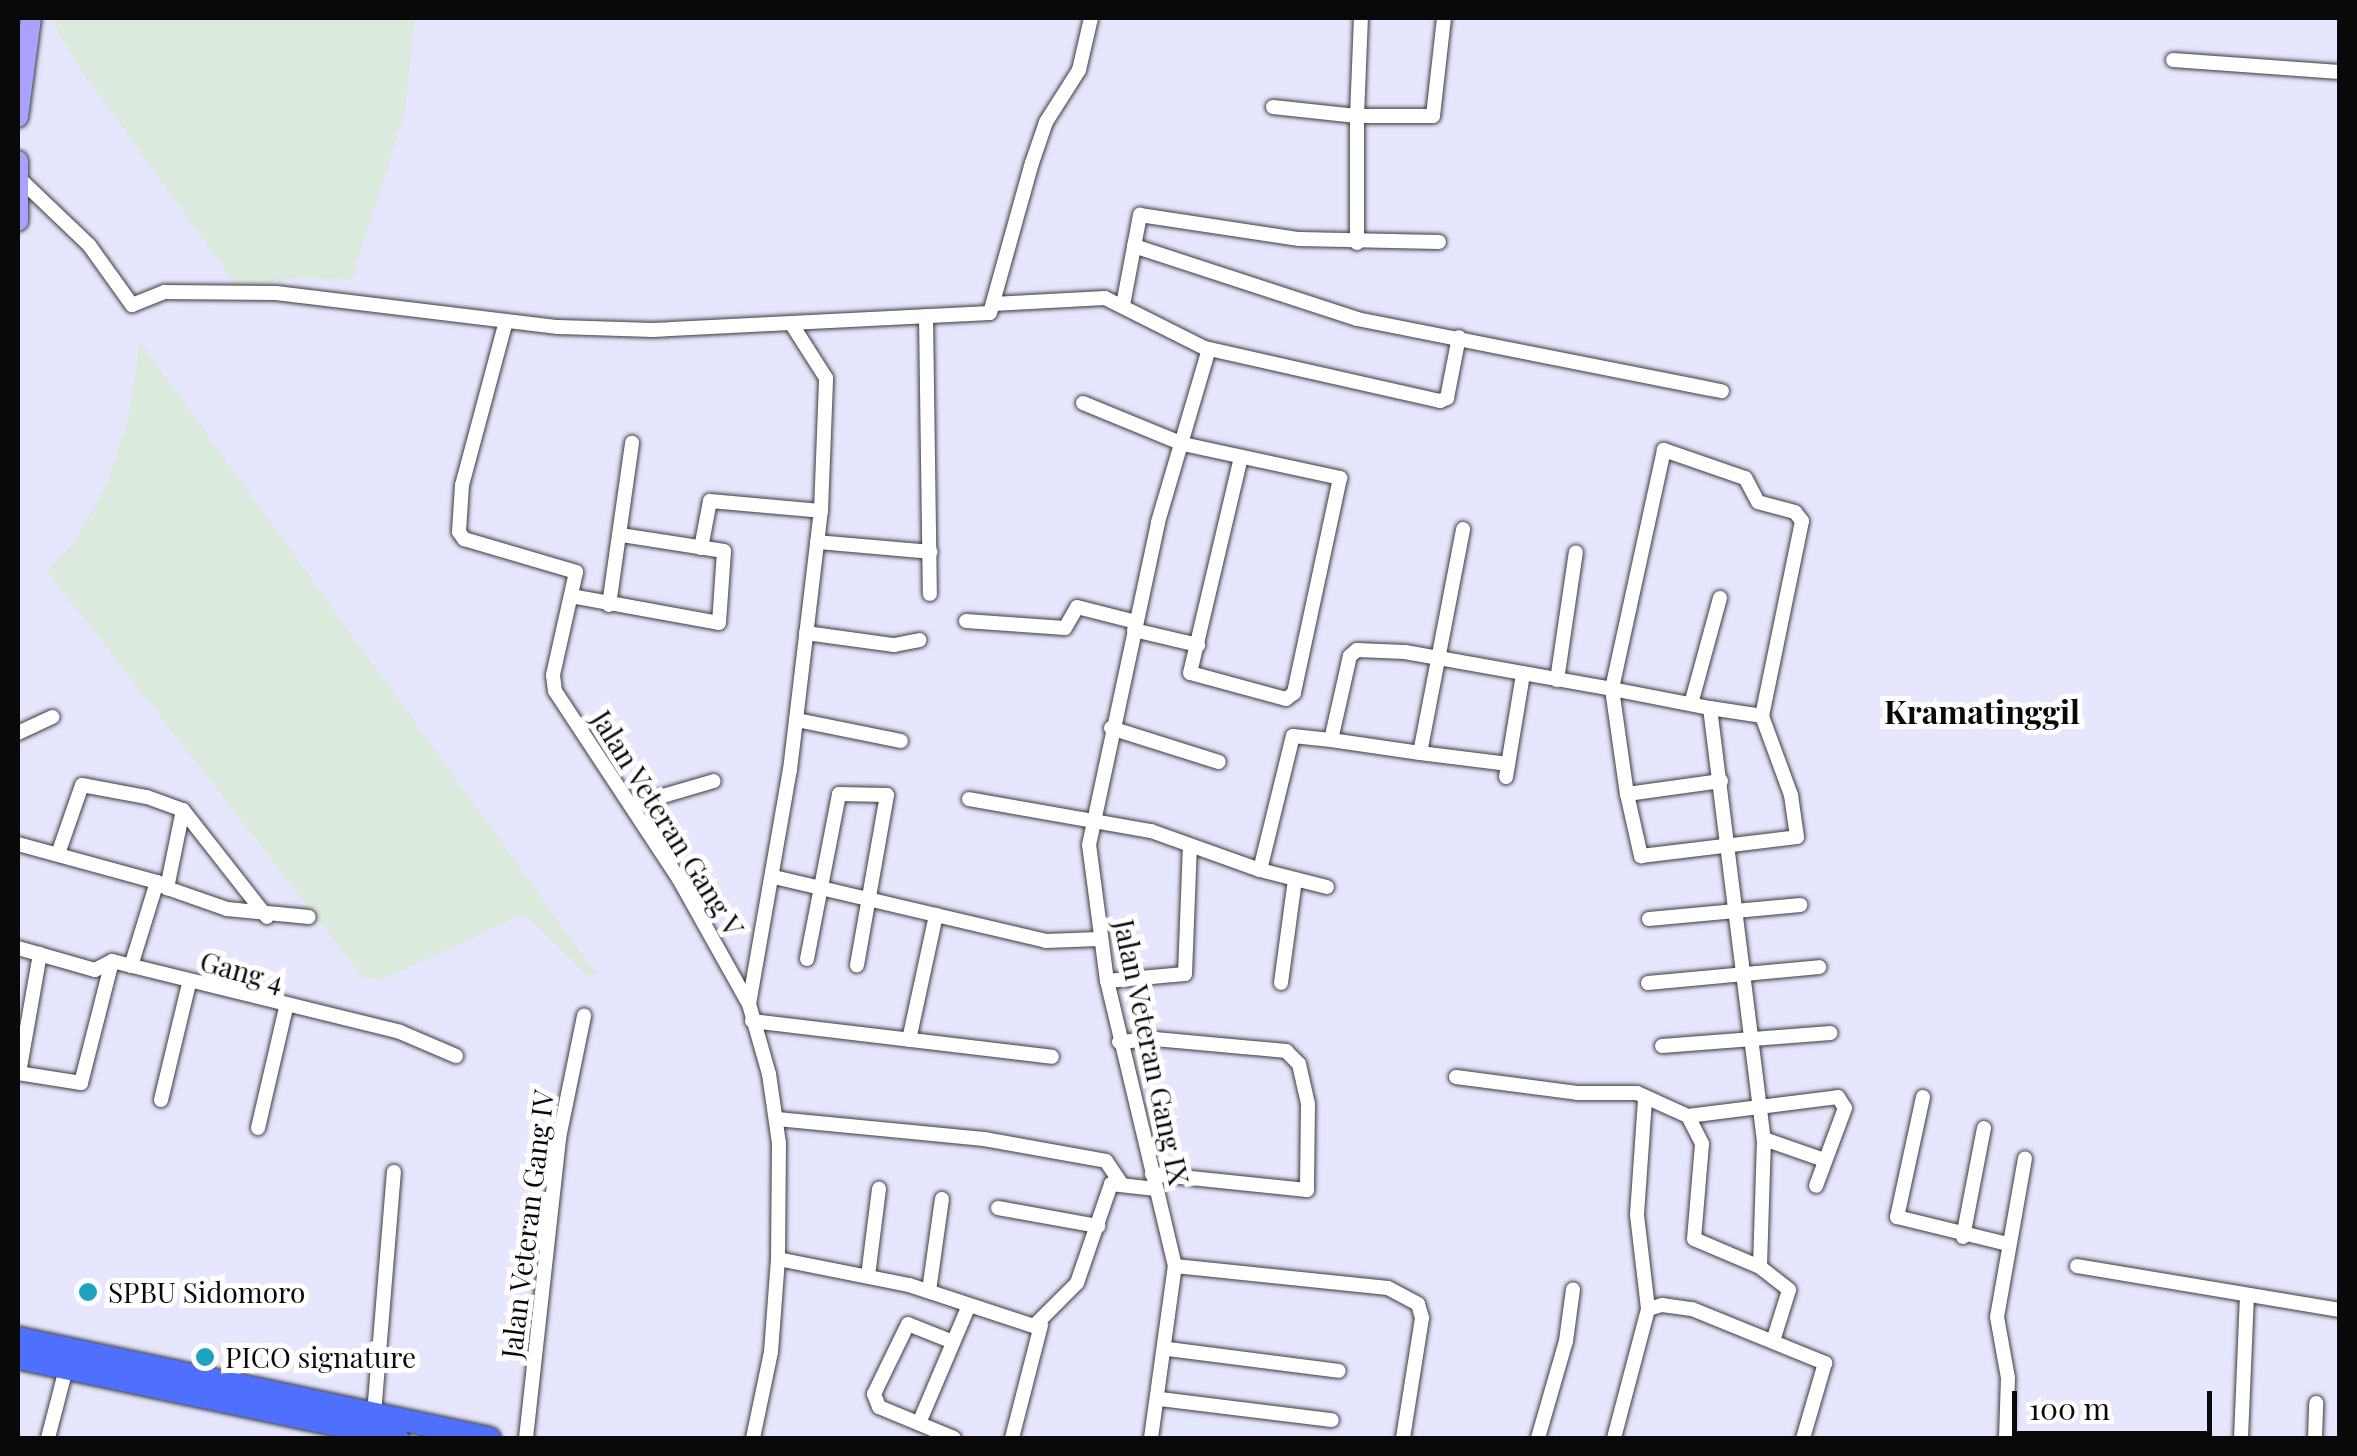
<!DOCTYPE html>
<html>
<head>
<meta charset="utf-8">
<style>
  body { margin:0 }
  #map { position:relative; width:2357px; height:1456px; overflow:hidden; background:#e6e6ff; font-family:"Playfair Display",serif }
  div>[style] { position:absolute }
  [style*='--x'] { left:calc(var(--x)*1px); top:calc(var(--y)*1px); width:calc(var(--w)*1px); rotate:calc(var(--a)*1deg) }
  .industrial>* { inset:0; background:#dceade }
  .roads { filter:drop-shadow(0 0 2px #3c3c3c) drop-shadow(0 0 2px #3c3c3c) }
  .minor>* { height:14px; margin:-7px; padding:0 7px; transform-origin:7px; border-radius:7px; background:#fff }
  .secondary>* { height:20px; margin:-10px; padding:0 10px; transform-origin:10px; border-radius:10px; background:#aaa1ff }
  .trunk>* { height:22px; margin:-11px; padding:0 11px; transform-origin:11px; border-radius:11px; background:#4f6ffd }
  .dots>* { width:28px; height:28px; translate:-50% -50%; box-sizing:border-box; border:5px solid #fff; border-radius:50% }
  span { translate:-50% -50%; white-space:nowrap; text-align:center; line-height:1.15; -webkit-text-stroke:10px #fff; paint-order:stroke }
  .street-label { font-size:28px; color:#090909 }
  .poi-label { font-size:28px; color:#090909 }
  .left { translate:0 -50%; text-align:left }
  .quarter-label { font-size:32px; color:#090909; font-weight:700 }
  .frame { position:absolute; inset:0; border:20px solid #090909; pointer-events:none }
  .scale { position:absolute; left:2012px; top:1391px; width:200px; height:45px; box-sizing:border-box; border:5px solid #090909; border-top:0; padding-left:12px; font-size:30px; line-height:35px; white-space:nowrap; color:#090909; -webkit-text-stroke:8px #fff; paint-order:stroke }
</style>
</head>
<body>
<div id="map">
  <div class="industrial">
    <i style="clip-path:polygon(51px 18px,415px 18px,405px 112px,352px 280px,300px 278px,237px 287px,76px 63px)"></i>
    <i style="clip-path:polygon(140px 341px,597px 974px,589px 978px,524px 914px,382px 980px,363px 978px,47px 571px,71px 546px,104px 490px,128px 418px)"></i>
  </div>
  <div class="roads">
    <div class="minor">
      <i style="--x:2173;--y:60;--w:167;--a:4.1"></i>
      <i style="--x:1273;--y:107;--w:84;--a:6.1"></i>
      <i style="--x:1357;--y:116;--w:98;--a:-87.7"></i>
      <i style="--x:22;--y:181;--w:93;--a:43.7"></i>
      <i style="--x:89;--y:245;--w:74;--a:54.4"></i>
      <i style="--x:132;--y:305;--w:35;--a:-22"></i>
      <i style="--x:164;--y:292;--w:112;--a:0.5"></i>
      <i style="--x:276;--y:293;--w:284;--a:6.9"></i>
      <i style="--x:558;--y:327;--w:95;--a:1.8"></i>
      <i style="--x:653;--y:330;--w:337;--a:-2.9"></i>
      <i style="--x:990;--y:313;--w:156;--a:-74.4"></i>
      <i style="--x:1032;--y:163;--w:43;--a:-71.1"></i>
      <i style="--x:1046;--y:122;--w:62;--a:-57.6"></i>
      <i style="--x:1079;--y:70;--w:53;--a:-77"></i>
      <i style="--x:1357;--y:243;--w:127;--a:-90"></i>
      <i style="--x:1357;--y:116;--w:76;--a:0"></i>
      <i style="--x:1433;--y:116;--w:99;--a:-83.6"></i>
      <i style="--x:1134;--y:246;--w:235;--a:18.1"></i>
      <i style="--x:1357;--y:319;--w:372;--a:11.2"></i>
      <i style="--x:993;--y:304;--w:112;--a:-3.1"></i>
      <i style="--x:1105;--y:298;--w:112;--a:26.6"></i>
      <i style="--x:1205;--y:348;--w:241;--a:12.7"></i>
      <i style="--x:1440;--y:401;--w:8;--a:-23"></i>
      <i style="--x:1447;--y:398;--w:62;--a:-78.9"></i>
      <i style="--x:1123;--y:305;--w:92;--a:-79.3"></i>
      <i style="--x:1140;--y:215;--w:161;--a:8.6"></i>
      <i style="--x:1299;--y:239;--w:140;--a:1.2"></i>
      <i style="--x:926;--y:316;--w:278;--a:89.2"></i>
      <i style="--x:506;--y:321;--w:170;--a:105"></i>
      <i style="--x:462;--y:485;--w:47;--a:93.7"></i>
      <i style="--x:459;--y:532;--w:9;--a:54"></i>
      <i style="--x:464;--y:539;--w:117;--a:16.4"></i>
      <i style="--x:576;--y:572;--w:106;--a:102.6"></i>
      <i style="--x:553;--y:675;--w:16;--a:83"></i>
      <i style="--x:555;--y:691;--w:225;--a:56.6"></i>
      <i style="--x:679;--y:879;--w:143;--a:60.8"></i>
      <i style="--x:749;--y:1004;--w:73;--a:74.1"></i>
      <i style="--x:769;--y:1074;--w:70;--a:81.8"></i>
      <i style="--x:779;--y:1143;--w:116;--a:90.5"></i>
      <i style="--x:778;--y:1259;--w:93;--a:94.3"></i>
      <i style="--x:771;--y:1352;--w:88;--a:101.8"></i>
      <i style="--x:1083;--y:403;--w:108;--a:22.3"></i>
      <i style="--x:1183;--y:444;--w:161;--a:12.2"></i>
      <i style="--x:1340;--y:478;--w:220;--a:102.1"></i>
      <i style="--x:1294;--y:693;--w:10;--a:143"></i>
      <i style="--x:1286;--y:699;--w:99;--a:-164.8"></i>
      <i style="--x:1190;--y:673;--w:222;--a:-76.7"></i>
      <i style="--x:817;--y:542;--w:114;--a:5"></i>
      <i style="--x:701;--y:548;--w:48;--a:-79.2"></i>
      <i style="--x:710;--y:501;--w:111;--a:5.1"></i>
      <i style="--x:571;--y:596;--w:150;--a:10.3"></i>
      <i style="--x:719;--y:623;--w:72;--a:-86"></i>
      <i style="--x:724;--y:551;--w:103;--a:-171.1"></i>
      <i style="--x:609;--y:605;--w:164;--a:-81.9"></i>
      <i style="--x:966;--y:621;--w:99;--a:4"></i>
      <i style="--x:1065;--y:628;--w:24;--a:-60"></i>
      <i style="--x:1077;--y:607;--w:61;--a:14.3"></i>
      <i style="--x:1134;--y:630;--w:66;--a:13.2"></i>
      <i style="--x:806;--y:633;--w:89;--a:7.8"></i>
      <i style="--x:894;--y:645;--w:26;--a:-11"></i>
      <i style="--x:1557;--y:680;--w:129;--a:-81.6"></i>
      <i style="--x:1691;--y:704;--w:110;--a:-74.7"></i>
      <i style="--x:1710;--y:708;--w:434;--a:82.9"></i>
      <i style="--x:1764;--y:1139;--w:128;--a:91.8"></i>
      <i style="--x:1760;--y:1267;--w:37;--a:38"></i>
      <i style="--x:1789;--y:1290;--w:53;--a:107.4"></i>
      <i style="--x:797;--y:720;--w:106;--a:11.4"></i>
      <i style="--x:1111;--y:728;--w:113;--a:17.5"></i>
      <i style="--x:18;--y:733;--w:38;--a:-25"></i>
      <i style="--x:1331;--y:740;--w:90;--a:8.3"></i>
      <i style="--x:1420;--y:753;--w:228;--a:-79.1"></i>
      <i style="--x:1420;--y:753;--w:89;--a:7.1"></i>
      <i style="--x:1506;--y:777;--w:104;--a:-80.6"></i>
      <i style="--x:1627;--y:794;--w:64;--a:77.3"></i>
      <i style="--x:1641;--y:856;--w:157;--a:-6.9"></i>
      <i style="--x:1797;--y:837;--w:42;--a:-98.1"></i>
      <i style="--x:1791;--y:795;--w:84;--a:-110.2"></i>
      <i style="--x:969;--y:799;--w:185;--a:10"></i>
      <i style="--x:1151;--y:831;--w:116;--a:19.7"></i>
      <i style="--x:1260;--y:870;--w:138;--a:-76.2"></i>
      <i style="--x:1293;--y:736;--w:38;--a:6"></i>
      <i style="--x:1331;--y:740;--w:86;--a:-77.3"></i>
      <i style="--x:1350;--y:656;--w:9;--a:-41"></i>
      <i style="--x:1357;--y:650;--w:48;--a:2.4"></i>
      <i style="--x:1405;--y:652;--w:210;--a:10.1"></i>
      <i style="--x:1612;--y:689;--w:100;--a:11"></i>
      <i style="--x:1710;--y:708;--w:53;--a:8.7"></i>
      <i style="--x:1762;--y:716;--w:199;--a:-78.4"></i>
      <i style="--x:1802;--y:521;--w:11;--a:-128"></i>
      <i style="--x:1795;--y:512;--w:38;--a:-165"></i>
      <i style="--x:1758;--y:502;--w:27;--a:-118"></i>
      <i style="--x:1745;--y:478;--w:86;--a:-160.9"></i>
      <i style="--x:1664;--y:450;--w:245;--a:102.3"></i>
      <i style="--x:1612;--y:689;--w:106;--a:81.9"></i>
      <i style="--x:1627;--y:794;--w:95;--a:-7.9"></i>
      <i style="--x:632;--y:805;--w:85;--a:-16.3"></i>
      <i style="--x:183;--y:810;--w:80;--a:101.6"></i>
      <i style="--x:167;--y:888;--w:64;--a:19.3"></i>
      <i style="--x:227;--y:909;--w:82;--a:5.6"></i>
      <i style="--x:18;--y:844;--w:144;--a:15.3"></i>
      <i style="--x:58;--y:854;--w:73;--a:-70.8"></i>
      <i style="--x:82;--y:785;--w:66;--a:10.5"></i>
      <i style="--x:147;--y:797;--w:38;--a:20"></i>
      <i style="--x:183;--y:810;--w:136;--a:51.9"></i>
      <i style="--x:1260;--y:870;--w:69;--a:14.2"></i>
      <i style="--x:774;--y:877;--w:279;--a:13.2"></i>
      <i style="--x:1046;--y:941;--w:53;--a:-2.2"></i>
      <i style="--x:1649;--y:919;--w:152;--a:-5.3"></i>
      <i style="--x:18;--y:948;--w:80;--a:15.9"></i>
      <i style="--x:95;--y:970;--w:19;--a:-28"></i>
      <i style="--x:112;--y:961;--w:297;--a:13.8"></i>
      <i style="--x:400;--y:1032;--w:61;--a:23.2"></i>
      <i style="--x:807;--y:959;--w:168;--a:-79"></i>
      <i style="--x:839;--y:794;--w:48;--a:1.2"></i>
      <i style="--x:887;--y:795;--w:173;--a:100"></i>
      <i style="--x:131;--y:966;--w:88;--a:-72.8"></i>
      <i style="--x:157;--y:882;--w:6;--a:39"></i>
      <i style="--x:1107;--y:981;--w:78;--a:-5.1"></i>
      <i style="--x:1185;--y:974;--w:128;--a:-87.8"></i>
      <i style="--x:1281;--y:983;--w:104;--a:-82.3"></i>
      <i style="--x:1648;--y:983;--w:172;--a:-5.3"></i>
      <i style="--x:749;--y:1004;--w:238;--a:-80.1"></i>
      <i style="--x:790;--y:770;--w:261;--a:-83.2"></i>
      <i style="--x:821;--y:511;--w:133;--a:-87.8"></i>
      <i style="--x:826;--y:378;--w:65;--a:-122.5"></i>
      <i style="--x:752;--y:1021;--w:302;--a:6.8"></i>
      <i style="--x:909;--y:1040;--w:128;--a:-77.8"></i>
      <i style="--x:1119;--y:1042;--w:36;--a:-5"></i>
      <i style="--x:1155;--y:1039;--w:132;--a:5.2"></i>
      <i style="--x:1286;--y:1051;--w:18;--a:45"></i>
      <i style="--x:1299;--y:1064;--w:41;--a:77.3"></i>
      <i style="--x:1308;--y:1104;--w:86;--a:90.7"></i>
      <i style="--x:1307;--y:1190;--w:156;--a:-174.1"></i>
      <i style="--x:1662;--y:1046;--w:169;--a:-4.4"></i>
      <i style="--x:18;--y:1073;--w:64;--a:9"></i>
      <i style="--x:81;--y:1083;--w:126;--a:-75.7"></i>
      <i style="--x:19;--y:1073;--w:121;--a:-80"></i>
      <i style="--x:1456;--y:1077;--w:122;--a:7.5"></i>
      <i style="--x:1577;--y:1093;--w:60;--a:0"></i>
      <i style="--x:1637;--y:1093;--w:56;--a:24.3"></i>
      <i style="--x:1688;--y:1116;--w:151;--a:-7.2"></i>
      <i style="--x:1838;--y:1097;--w:13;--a:58"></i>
      <i style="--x:1845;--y:1108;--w:83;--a:110.4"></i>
      <i style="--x:1923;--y:1097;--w:123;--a:102.2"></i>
      <i style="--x:1897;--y:1217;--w:114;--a:13.7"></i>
      <i style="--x:161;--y:1100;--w:120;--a:-76.5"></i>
      <i style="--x:1645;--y:1100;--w:115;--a:94"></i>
      <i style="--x:1637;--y:1215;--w:95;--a:83.3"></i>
      <i style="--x:1688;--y:1116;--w:31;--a:63"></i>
      <i style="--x:1702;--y:1144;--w:95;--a:94.8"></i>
      <i style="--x:1694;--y:1239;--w:72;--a:23"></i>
      <i style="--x:777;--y:1119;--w:208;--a:5.5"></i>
      <i style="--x:984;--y:1139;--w:124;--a:10.2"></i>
      <i style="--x:1106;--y:1161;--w:25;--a:56"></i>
      <i style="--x:258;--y:1128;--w:123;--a:-76.9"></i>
      <i style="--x:1764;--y:1139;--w:64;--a:19.3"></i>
      <i style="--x:998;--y:1208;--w:102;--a:10.2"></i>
      <i style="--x:1963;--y:1237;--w:111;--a:-79.1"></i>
      <i style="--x:778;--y:1259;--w:134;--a:11.2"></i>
      <i style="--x:909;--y:1285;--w:132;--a:18.2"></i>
      <i style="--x:1034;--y:1326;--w:61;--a:-45"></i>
      <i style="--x:1077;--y:1283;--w:105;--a:-71"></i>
      <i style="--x:1111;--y:1184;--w:45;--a:6.3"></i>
      <i style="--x:1175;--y:1266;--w:214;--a:5.9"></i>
      <i style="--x:1388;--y:1288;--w:34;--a:28"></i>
      <i style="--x:1418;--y:1304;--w:15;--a:74"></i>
      <i style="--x:1422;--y:1318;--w:121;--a:99"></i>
      <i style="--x:2077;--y:1266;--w:267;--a:9.5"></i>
      <i style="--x:868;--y:1276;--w:88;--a:-82.8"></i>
      <i style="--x:929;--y:1291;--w:93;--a:-82"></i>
      <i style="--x:953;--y:1342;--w:48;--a:-158.2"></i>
      <i style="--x:908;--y:1324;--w:78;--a:115.9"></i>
      <i style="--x:874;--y:1394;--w:14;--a:69"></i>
      <i style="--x:879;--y:1407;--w:81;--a:22.5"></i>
      <i style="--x:1168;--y:1349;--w:172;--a:7.3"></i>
      <i style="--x:1160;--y:1399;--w:173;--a:7"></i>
      <i style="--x:374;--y:1414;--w:243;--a:-85.3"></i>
      <i style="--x:919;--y:1423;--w:128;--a:-67"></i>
      <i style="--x:48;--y:1438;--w:71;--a:-75.4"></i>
      <i style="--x:526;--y:1438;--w:302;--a:-83.7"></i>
      <i style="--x:559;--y:1138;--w:125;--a:-78.4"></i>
      <i style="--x:1012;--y:1438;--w:117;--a:-75.6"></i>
      <i style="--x:1151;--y:1438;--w:174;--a:-82.1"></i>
      <i style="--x:1175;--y:1266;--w:293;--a:-103.4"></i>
      <i style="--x:1107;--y:981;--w:137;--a:-97.5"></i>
      <i style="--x:1089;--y:845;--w:330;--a:-77.9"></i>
      <i style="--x:1158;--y:522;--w:180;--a:-73.6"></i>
      <i style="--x:1538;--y:1438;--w:101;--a:-73.9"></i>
      <i style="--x:1566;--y:1341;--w:52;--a:-82.3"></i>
      <i style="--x:1614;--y:1438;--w:133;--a:-75.2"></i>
      <i style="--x:1648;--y:1309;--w:15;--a:-16"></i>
      <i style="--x:1662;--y:1305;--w:30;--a:8"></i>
      <i style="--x:1692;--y:1309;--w:144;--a:22.1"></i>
      <i style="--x:1825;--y:1363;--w:78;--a:106.3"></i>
      <i style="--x:2006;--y:1438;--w:60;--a:-88.1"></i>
      <i style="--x:2008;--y:1378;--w:62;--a:-100.2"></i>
      <i style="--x:1997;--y:1317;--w:161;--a:-80"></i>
      <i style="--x:2241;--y:1438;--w:141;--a:-87.6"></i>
      <i style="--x:2315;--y:1438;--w:35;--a:-88"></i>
    </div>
    <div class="secondary">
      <i style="--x:18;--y:117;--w:100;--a:-82.5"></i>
      <i style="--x:18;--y:161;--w:60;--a:90"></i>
    </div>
    <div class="trunk">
      <i style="--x:18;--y:1338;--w:482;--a:12"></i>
      <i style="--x:18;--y:1358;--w:388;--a:11.9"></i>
    </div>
  </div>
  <div class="dots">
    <i style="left:88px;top:1292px;background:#1da3bd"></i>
    <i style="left:205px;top:1357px;background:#1da3bd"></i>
  </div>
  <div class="street-label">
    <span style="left:668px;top:823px;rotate:58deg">Jalan Veteran Gang V</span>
    <span style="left:242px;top:971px;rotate:15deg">Gang 4</span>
    <span style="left:1152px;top:1052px;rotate:78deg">Jalan Veteran Gang IX</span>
    <span style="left:527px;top:1224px;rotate:-83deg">Jalan Veteran Gang IV</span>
  </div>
  <div class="poi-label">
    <span class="left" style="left:108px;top:1292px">SPBU Sidomoro</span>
    <span class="left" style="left:225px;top:1357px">PICO signature</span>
  </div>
  <div class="quarter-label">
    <span style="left:1982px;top:711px">Kramatinggil</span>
  </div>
  <div class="frame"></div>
  <div class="scale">100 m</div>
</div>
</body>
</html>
